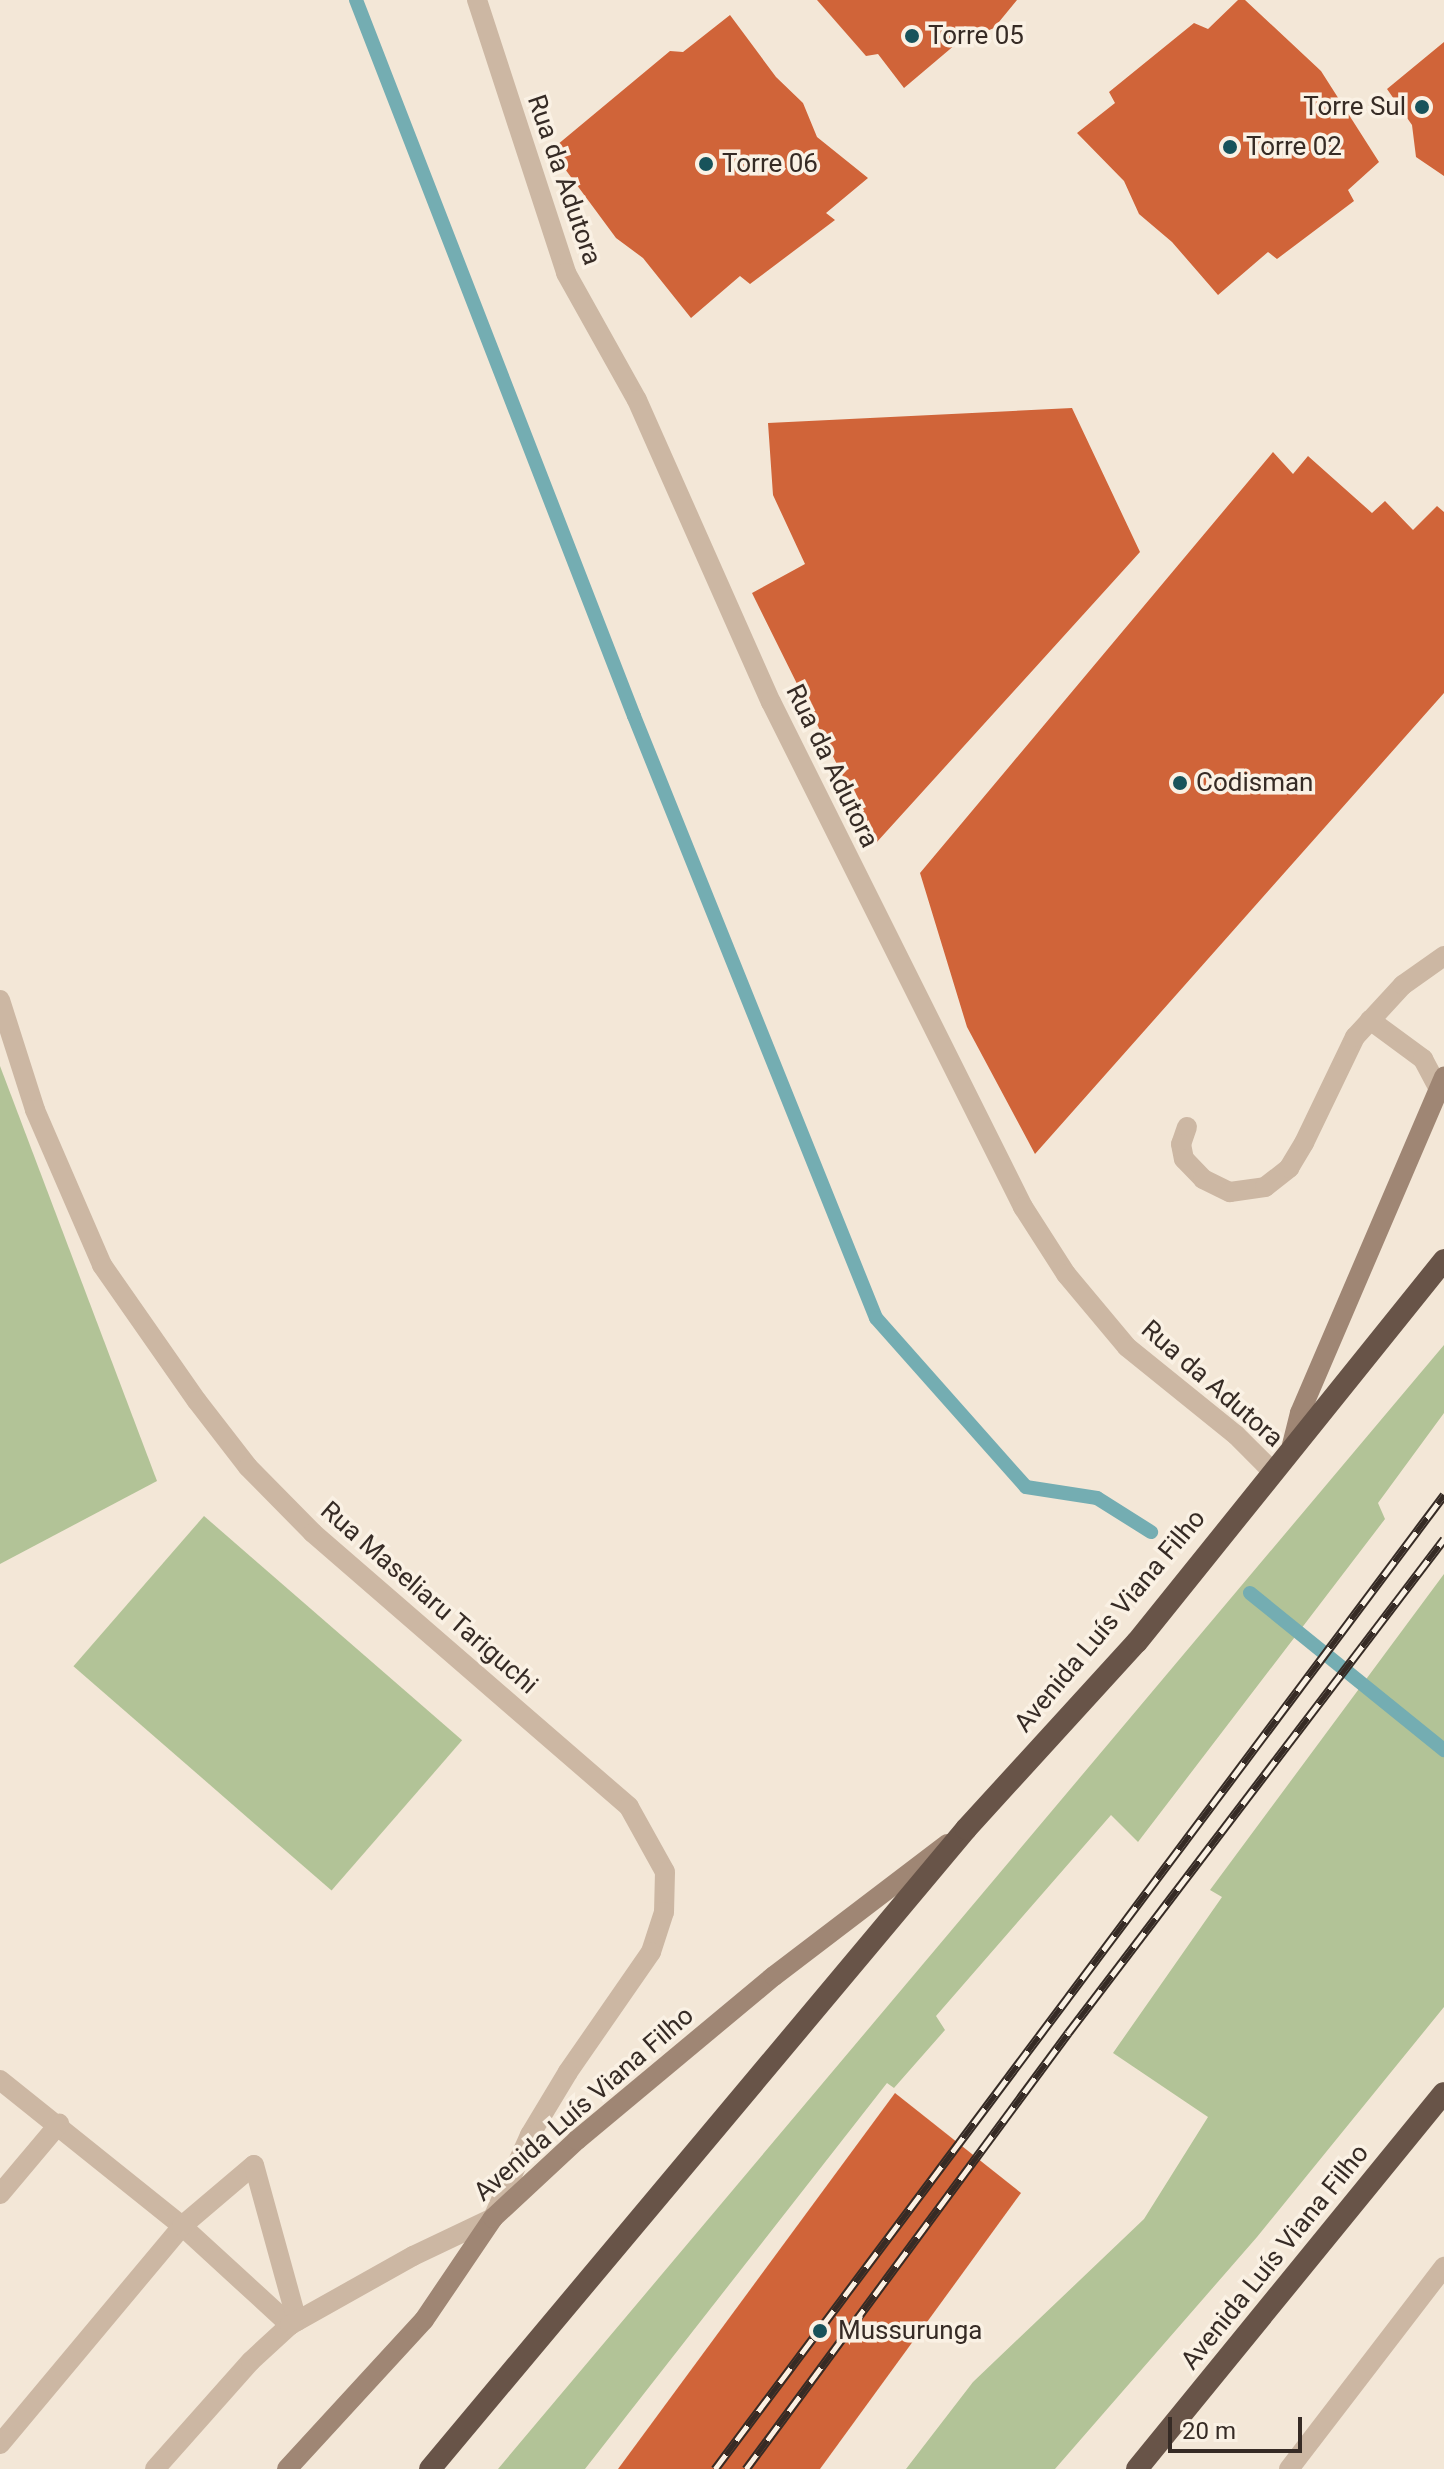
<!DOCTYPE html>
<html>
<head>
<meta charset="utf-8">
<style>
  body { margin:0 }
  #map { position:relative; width:1444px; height:2469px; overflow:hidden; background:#f3e7d7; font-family:Roboto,sans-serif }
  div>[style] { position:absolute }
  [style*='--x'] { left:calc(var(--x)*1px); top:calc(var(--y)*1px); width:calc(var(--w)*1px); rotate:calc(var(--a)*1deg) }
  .green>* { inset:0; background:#b2c397; transform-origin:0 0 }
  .stream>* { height:14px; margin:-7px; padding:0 7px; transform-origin:7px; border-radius:7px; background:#74adb2 }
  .building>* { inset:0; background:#d06439 }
  .service>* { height:20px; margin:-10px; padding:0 10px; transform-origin:10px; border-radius:10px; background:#ccb7a3 }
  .minor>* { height:20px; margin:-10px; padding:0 10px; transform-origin:10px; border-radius:10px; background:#ccb7a3 }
  .secondary>* { height:20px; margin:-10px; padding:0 10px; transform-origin:10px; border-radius:10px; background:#9f8674 }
  .trunk>* { height:22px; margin:-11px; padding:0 11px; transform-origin:11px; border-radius:11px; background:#685448 }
  .rail>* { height:9px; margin-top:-4.5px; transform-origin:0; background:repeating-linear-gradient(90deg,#faf1e4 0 18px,#362b25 0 36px); box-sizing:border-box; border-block:2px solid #362b25 }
  .dots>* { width:22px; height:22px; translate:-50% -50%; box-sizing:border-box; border:4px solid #faf1e4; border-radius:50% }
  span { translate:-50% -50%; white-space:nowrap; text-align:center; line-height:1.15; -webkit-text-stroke:7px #faf1e4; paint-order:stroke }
  .poi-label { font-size:26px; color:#362b25 }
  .left { translate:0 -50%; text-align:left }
  .right { translate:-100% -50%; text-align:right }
  .street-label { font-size:26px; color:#362b25 }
  .scale { position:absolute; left:1168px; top:2417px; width:134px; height:36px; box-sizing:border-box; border:4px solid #362b25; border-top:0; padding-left:10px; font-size:24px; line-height:28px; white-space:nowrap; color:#362b25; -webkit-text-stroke:6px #faf1e4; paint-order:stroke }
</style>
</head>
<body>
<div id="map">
  <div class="green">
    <i style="clip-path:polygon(0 1066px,157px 1481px,0 1564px)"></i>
    <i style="clip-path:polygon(1444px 1345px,1444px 1413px,1378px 1503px,1385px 1519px,1138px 1842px,1111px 1815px,936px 2016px,945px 2030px,894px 2088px,887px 2083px,585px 2469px,498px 2469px)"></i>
    <i style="left:204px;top:1516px;width:342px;height:199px;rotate:41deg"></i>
    <i style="clip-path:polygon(1444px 1574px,1444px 2007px,1257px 2237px,1055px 2469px,906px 2469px,973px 2382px,1144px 2219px,1208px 2117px,1113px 2053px,1222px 1897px,1210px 1890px)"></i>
  </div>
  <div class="stream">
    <i style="--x:356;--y:0;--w:768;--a:68.78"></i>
    <i style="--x:634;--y:716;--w:649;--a:68.1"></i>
    <i style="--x:876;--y:1318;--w:226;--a:48.4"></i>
    <i style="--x:1026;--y:1487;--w:72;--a:8.8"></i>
    <i style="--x:1097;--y:1498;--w:64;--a:32.2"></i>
    <i style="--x:1250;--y:1593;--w:250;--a:39"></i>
  </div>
  <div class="building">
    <i style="clip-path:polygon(817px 0,1017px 0,994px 28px,956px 44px,904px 88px,878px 54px,866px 56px)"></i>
    <i style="clip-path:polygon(1238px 0,1245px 0,1321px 71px,1379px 162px,1348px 190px,1354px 201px,1277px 259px,1268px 252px,1218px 295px,1172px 242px,1139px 214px,1124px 181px,1077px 133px,1115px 103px,1109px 92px,1194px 23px,1208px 29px)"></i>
    <i style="clip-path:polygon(730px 15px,776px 77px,803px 103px,817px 137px,868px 178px,826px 213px,835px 220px,750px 284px,740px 276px,691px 318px,643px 258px,616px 238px,551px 150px,670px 51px,683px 52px)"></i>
    <i style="clip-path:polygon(1444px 42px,1444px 176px,1416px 157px,1412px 125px,1387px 89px)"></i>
    <i style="clip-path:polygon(1072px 408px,1140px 552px,876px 843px,752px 593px,805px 564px,773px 495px,768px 423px)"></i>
    <i style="clip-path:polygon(1273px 452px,1293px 474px,1308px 456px,1372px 513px,1385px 501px,1413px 530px,1437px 506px,1444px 512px,1444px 693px,1035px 1154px,967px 1027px,920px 873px)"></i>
    <i style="clip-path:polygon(895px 2093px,1021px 2193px,820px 2469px,618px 2469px)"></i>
  </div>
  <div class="service">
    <i style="--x:1370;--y:1020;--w:66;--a:36.3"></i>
    <i style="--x:1423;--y:1059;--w:30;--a:62"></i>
    <i style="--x:1187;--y:1127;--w:18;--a:109"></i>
    <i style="--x:1181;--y:1144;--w:15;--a:79"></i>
    <i style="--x:1184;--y:1159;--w:28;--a:46"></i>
    <i style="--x:1203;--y:1179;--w:30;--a:26"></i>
    <i style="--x:1230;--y:1192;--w:35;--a:-8"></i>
    <i style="--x:1265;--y:1187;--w:31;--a:-38"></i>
    <i style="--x:1289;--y:1168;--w:29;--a:-59"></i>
    <i style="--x:1304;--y:1143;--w:118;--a:-64.3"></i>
    <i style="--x:1355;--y:1037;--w:71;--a:-47.3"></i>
    <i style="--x:1403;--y:985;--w:50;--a:-35.3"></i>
    <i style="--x:0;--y:2080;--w:233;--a:38.7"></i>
    <i style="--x:182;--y:2226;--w:147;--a:42.5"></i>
    <i style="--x:0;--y:2194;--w:92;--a:-49.9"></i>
    <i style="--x:0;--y:2444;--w:284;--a:-50.1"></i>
    <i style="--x:182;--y:2226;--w:94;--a:-40.3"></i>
    <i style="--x:254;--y:2165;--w:162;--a:74.6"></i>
    <i style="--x:155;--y:2469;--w:144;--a:-48.4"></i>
    <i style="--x:251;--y:2361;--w:53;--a:-42.7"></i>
    <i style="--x:290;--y:2325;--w:141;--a:-29.3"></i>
    <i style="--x:413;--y:2256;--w:89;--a:-25.4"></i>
    <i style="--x:1289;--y:2469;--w:255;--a:-52.5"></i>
  </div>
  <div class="minor">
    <i style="--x:477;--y:0;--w:287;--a:71.9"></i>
    <i style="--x:566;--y:273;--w:145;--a:60.8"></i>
    <i style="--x:637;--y:400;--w:330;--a:66.1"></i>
    <i style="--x:771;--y:702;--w:564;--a:63.48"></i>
    <i style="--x:1023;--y:1207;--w:80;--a:57.3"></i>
    <i style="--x:1066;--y:1274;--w:95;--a:50.1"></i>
    <i style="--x:1127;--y:1347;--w:140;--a:38.9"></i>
    <i style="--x:1236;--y:1435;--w:51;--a:45"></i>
    <i style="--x:0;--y:1000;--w:115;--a:72.3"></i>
    <i style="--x:35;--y:1110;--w:169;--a:66.6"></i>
    <i style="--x:102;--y:1265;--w:166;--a:55.1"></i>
    <i style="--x:197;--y:1401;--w:83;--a:52.3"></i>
    <i style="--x:248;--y:1467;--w:93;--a:45.4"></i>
    <i style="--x:313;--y:1533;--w:418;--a:40.9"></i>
    <i style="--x:629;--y:1807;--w:74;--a:61"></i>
    <i style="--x:665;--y:1872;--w:40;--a:91.4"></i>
    <i style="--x:664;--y:1912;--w:42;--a:108"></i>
    <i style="--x:651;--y:1952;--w:146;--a:124.7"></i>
    <i style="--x:568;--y:2072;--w:74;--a:121.1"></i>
    <i style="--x:530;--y:2135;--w:91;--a:114"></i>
  </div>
  <div class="secondary">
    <i style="--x:1292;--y:1445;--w:33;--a:-76"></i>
    <i style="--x:1300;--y:1413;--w:366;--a:-66.8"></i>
    <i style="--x:287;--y:2469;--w:202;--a:-47.4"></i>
    <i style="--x:424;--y:2320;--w:123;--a:-55.9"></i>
    <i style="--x:493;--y:2218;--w:115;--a:-42.9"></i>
    <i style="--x:577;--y:2140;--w:256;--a:-39.8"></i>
    <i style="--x:774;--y:1976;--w:218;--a:-37.3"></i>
  </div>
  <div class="trunk">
    <i style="--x:430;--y:2469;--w:835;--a:-50.05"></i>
    <i style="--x:966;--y:1829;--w:253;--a:-47.6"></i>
    <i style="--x:1137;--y:1642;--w:490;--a:-51.2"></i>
    <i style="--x:1137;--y:2469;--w:485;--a:-50.8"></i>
  </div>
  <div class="rail">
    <i style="--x:715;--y:2469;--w:1217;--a:-53.19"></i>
    <i style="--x:746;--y:2469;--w:542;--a:-53.55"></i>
    <i style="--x:1068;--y:2033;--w:621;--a:-52.72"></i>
  </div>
  <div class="dots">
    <i style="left:912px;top:36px;background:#18535b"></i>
    <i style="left:1422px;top:107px;background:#18535b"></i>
    <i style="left:1230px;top:147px;background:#18535b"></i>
    <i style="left:706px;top:164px;background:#18535b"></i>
    <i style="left:1180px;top:783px;background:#18535b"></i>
    <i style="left:820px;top:2331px;background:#18535b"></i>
  </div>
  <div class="poi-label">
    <span class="left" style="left:928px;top:36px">Torre 05</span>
    <span class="right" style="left:1406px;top:107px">Torre Sul</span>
    <span class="left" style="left:1246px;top:147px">Torre 02</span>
    <span class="left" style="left:722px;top:164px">Torre 06</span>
    <span class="left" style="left:1196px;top:783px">Codisman</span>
    <span class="left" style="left:838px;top:2331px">Mussurunga</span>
  </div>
  <div class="street-label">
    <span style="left:564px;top:180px;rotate:71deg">Rua da Adutora</span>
    <span style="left:832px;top:766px;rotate:64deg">Rua da Adutora</span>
    <span style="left:1212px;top:1384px;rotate:41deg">Rua da Adutora</span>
    <span style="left:429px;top:1598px;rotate:41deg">Rua Maseliaru Tariguchi</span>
    <span style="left:1110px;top:1621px;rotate:-50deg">Avenida Luís Viana Filho</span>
    <span style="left:584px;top:2104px;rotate:-41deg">Avenida Luís Viana Filho</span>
    <span style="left:1275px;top:2257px;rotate:-51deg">Avenida Luís Viana Filho</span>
  </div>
  <div class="scale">20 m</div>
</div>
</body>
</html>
